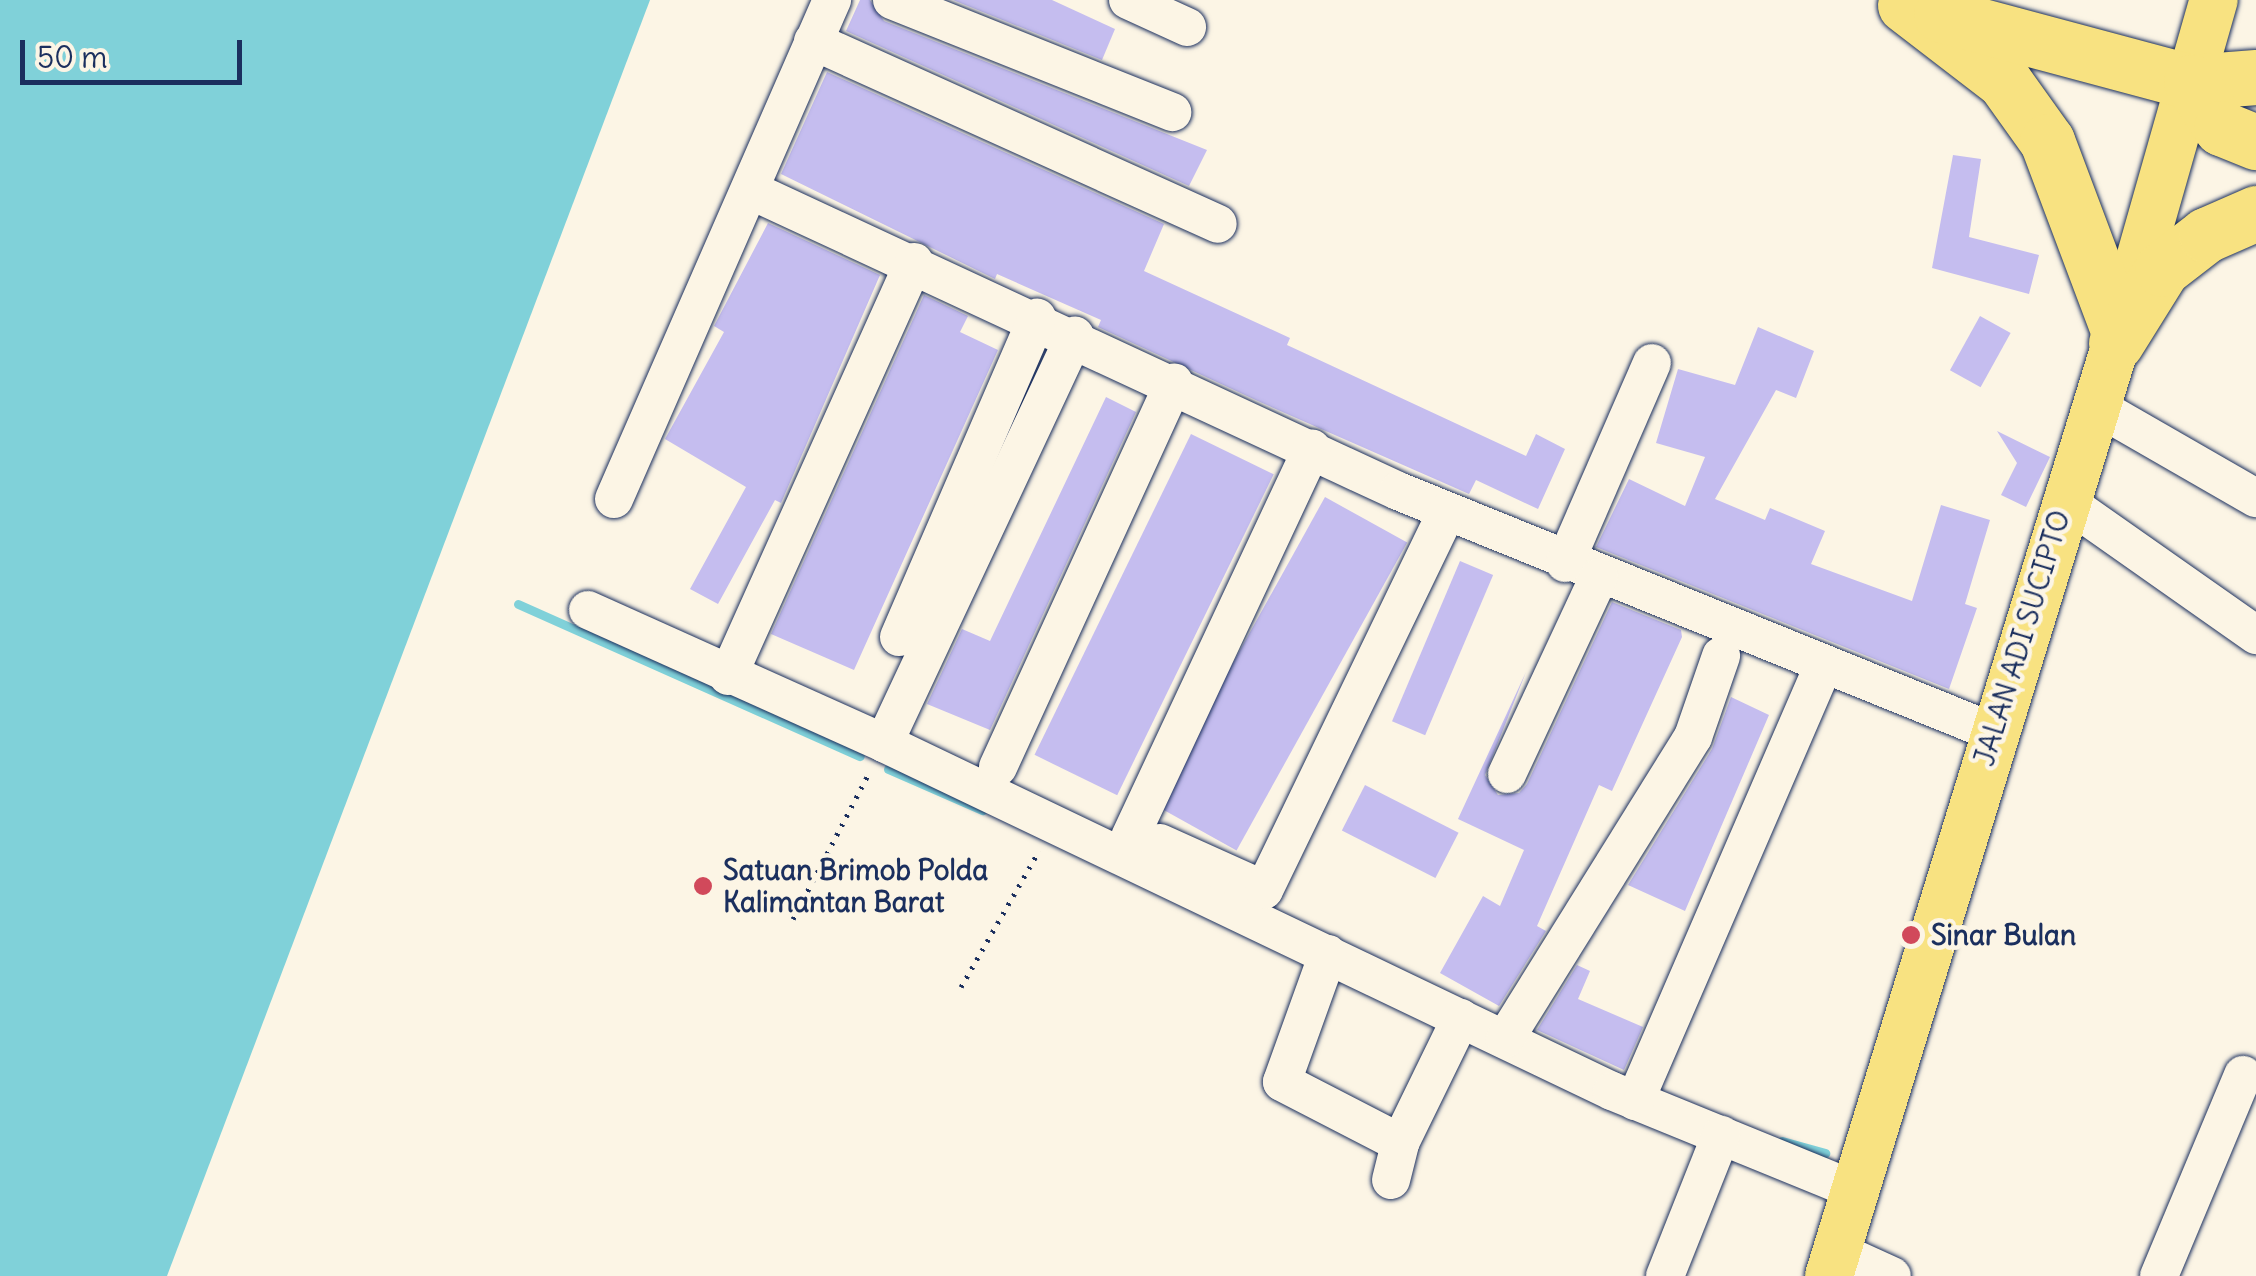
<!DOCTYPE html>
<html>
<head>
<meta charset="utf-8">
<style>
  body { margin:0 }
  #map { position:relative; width:2256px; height:1276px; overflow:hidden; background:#fcf5e5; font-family:Delius,sans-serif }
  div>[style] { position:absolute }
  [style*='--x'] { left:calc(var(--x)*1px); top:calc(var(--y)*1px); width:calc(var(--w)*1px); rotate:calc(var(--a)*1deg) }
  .water>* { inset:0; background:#80d1d9 }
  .stream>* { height:9px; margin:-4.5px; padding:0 4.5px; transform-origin:4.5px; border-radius:4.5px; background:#80d1d9 }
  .building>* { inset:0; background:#c5bdef; transform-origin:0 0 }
  .path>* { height:5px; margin-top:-2.5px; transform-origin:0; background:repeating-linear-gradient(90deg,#1b2f5e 0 2.5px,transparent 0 10.5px) }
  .roads { filter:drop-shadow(0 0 2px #1b2f5e) drop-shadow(0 0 2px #1b2f5e) }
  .minor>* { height:38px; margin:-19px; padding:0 19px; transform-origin:19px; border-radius:19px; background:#fcf5e5 }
  .major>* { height:48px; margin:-24px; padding:0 24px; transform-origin:24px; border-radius:24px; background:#f8e281 }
  .highway>* { height:55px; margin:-27.5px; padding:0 27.5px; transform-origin:27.5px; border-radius:27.5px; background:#f8e281 }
  .dots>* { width:28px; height:28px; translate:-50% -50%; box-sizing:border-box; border:5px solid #fcf5e5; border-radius:50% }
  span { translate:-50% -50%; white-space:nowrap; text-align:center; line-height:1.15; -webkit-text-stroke:9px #fcf5e5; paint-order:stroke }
  .street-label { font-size:28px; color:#1b2f5e }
  .poi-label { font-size:28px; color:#1b2f5e; font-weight:700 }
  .left { translate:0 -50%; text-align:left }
  .scale { position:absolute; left:20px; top:40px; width:222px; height:45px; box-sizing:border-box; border:5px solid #1b2f5e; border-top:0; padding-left:12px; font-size:30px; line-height:35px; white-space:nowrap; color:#1b2f5e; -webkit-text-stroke:8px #fcf5e5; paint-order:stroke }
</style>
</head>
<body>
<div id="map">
  <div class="water">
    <i style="clip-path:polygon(0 0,650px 0,167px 1276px,0 1276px)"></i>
  </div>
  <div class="stream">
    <i style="--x:518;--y:604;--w:374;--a:24"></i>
    <i style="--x:888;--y:769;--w:103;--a:23.6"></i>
    <i style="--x:1782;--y:1141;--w:45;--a:15.6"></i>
  </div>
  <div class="building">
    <i style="clip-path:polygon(860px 0,870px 0,884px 21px,1207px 150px,1189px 186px,846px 31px)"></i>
    <i style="clip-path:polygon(953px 0,1052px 0,1115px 29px,1102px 60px)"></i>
    <i style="clip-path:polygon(827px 72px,1164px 224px,1144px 271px,1290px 338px,1287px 345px,1526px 456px,1536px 434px,1565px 449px,1538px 509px,1476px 480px,1469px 494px,1260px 402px,1098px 327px,1101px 320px,997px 274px,995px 279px,781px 174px)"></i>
    <i style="clip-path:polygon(1953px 155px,1981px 159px,1969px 237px,2039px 255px,2029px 294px,1932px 268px)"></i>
    <i style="clip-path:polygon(768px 223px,880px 275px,781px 503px,775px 500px,718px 604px,690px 589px,746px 487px,665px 439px,724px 332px,714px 326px)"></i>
    <i style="clip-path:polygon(924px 295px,968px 316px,960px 332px,998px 350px,854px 670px,771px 634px)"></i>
    <i style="left:1980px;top:316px;width:35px;height:62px;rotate:29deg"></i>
    <i style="clip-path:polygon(1758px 327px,1814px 351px,1796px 398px,1776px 390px,1715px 499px,1765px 520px,1770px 508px,1825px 531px,1811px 564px,1912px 601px,1941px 505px,1990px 520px,1965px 604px,1977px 608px,1949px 689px,1596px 547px,1629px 479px,1685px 506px,1705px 457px,1656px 443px,1678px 369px,1735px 385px)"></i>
    <i style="clip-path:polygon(1106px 397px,1136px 412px,990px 730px,927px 704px,962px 629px,990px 641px)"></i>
    <i style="clip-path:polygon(1997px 431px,2050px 457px,2026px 507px,2001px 495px,2017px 463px)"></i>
    <i style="left:1191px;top:434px;width:92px;height:357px;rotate:26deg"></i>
    <i style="left:1325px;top:497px;width:94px;height:352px;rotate:29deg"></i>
    <i style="left:1460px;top:561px;width:36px;height:174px;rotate:23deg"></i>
    <i style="clip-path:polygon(1612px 602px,1681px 630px,1682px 637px,1612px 791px,1599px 785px,1537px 926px,1546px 931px,1499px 1006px,1440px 973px,1483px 896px,1500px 906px,1524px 850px,1458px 819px,1526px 672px,1485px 775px,1498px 795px,1519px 793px,1527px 784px)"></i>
    <i style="clip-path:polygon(1731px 697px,1769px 715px,1685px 911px,1628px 885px,1712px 749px)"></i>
    <i style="left:1365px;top:785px;width:105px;height:51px;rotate:27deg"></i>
    <i style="clip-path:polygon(1577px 965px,1590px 971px,1578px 999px,1643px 1027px,1624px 1070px,1537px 1030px)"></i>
  </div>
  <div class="path">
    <i style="--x:793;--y:919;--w:167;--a:-62.5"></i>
    <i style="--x:961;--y:987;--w:157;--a:-60.2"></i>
  </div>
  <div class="roads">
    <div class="minor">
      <i style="--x:892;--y:0;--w:302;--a:21.8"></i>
      <i style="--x:1128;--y:0;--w:65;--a:24.6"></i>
      <i style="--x:813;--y:41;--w:444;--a:24.3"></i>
      <i style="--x:750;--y:190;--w:714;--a:24.92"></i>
      <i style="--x:1398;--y:491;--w:642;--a:22.05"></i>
      <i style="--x:2094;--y:405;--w:187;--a:29.9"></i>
      <i style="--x:614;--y:499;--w:545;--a:-66.4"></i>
      <i style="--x:2064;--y:500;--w:235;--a:35.1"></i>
      <i style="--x:1565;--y:563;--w:218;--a:-66.5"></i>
      <i style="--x:588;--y:610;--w:325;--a:24.2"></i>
      <i style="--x:884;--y:743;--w:807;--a:25.55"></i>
      <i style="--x:1612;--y:1091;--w:261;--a:22.2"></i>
      <i style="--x:899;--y:637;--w:348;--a:-66.6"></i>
      <i style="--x:728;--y:676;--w:454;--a:-65.8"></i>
      <i style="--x:884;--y:743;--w:450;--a:-64.9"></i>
      <i style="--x:998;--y:767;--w:423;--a:-65.4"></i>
      <i style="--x:1507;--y:774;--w:217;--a:-65"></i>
      <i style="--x:1130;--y:837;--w:429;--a:-64.9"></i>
      <i style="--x:1160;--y:843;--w:114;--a:24.3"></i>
      <i style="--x:1264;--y:890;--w:420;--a:-64.2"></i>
      <i style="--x:1328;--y:954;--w:136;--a:109.8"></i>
      <i style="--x:1282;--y:1082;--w:133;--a:27.3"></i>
      <i style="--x:1400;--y:1143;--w:139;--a:-64"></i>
      <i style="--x:1505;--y:1039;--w:356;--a:-58.1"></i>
      <i style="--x:1693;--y:737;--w:86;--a:-70.9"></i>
      <i style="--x:1635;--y:1101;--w:473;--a:-66.6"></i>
      <i style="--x:1391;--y:1180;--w:38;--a:-76"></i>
      <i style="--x:1839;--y:1252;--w:58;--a:24.4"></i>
      <i style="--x:1665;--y:1276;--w:152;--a:-68.3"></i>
      <i style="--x:2159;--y:1276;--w:218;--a:-67.3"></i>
    </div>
    <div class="major">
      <i style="--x:1829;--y:1276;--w:976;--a:-72.9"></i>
      <i style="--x:2116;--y:343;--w:357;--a:-74.1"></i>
    </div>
    <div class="highway">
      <i style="--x:1905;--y:5;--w:125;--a:37.5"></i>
      <i style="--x:2004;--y:81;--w:74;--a:54.4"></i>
      <i style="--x:2047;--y:141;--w:205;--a:69.4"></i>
      <i style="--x:1941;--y:15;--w:259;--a:15"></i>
      <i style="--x:2191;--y:82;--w:65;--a:-4.4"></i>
      <i style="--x:2191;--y:82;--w:55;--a:56.9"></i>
      <i style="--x:2221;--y:128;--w:38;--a:22"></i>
      <i style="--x:2116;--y:343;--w:87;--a:-58.1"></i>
      <i style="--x:2162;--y:269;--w:56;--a:-37.7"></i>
      <i style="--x:2206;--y:235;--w:55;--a:-23.7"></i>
    </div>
  </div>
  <div class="dots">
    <i style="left:703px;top:886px;background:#d1495b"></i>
    <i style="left:1911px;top:935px;background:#d1495b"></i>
  </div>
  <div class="street-label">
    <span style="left:2022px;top:638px;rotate:-73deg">JALAN ADI SUCIPTO</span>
  </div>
  <div class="poi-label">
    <span class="left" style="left:723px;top:886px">Satuan Brimob Polda<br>Kalimantan Barat</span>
    <span class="left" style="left:1931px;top:935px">Sinar Bulan</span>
  </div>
  <div class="scale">50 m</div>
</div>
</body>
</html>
